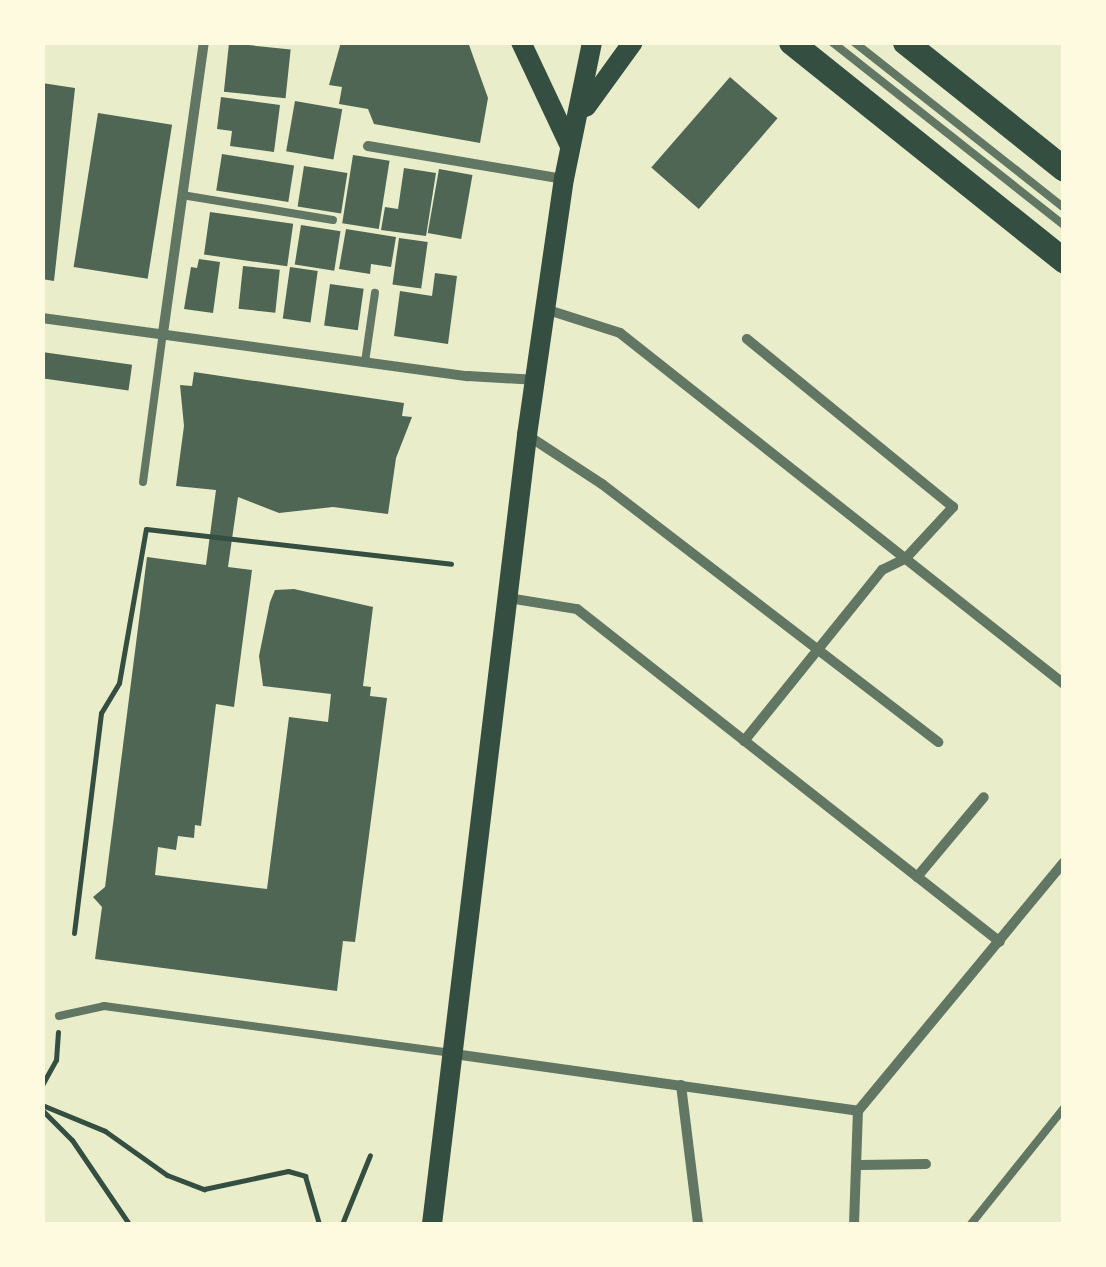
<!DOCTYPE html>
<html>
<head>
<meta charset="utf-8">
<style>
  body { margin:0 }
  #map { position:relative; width:1106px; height:1267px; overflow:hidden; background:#e9edc9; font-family:"Exo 2",sans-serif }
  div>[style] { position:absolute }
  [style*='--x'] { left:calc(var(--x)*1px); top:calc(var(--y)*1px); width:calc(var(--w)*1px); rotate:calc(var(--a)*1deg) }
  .building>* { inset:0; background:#4f6655; transform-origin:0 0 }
  .path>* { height:5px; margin:-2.5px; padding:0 2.5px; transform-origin:2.5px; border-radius:2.5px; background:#344e41 }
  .service>* { height:8px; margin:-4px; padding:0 4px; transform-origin:4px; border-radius:4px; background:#617663 }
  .minor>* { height:10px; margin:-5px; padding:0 5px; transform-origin:5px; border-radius:5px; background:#617663 }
  .secondary>* { height:20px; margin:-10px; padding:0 10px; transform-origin:10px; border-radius:10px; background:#344e41 }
  .primary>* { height:25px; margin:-12.5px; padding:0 12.5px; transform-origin:12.5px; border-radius:12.5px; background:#344e41 }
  span { translate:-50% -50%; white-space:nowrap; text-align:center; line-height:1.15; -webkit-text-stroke:8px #fefae0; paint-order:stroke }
  .frame { position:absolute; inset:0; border:45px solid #fefae0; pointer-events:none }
</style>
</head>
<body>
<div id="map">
  <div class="building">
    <i style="clip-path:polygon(341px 42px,468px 42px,488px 98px,480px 143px,374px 124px,368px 109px,339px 104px,342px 87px,329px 85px)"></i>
    <i style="left:229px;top:43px;width:62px;height:49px;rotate:6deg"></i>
    <i style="left:730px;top:77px;width:63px;height:120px;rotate:41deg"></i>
    <i style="clip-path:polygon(42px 83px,75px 88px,54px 281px,42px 279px)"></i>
    <i style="clip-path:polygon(221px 97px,280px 105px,274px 152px,230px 146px,232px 131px,217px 129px)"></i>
    <i style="left:295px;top:101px;width:48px;height:51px;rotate:10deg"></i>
    <i style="left:98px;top:113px;width:75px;height:156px;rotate:9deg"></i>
    <i style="left:222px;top:154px;width:73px;height:37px;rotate:9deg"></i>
    <i style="left:353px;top:155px;width:37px;height:69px;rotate:9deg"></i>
    <i style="left:304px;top:166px;width:44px;height:41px;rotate:9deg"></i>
    <i style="clip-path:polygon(404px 168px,436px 173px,426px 236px,381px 230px,385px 207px,398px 209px)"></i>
    <i style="left:439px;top:169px;width:34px;height:65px;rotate:10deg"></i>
    <i style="left:210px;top:212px;width:84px;height:43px;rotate:8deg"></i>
    <i style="left:301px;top:225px;width:40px;height:40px;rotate:9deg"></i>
    <i style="clip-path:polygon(346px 229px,396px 237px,391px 267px,371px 264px,370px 274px,339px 269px)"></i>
    <i style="left:399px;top:238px;width:29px;height:47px;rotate:8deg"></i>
    <i style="clip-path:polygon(199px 259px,220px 262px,213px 313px,184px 309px,191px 267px,197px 268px)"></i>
    <i style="left:243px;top:266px;width:37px;height:43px;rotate:6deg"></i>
    <i style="left:290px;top:267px;width:28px;height:52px;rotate:8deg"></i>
    <i style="clip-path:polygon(435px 273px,457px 276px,448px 344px,394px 336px,400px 291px,432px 296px)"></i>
    <i style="left:330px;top:284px;width:34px;height:42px;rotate:8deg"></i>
    <i style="left:42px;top:352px;width:91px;height:26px;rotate:8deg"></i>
    <i style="clip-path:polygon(194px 372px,404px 403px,402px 416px,412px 417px,396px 458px,388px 514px,333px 507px,279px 513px,238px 497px,228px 567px,252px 570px,234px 707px,216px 704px,201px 826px,195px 825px,194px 838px,178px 836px,176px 850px,158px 847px,155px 875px,267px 889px,289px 717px,328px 722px,331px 694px,263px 686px,259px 656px,270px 602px,275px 590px,294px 589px,373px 607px,363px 686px,371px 687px,370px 696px,387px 698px,355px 942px,343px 941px,337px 991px,95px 959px,102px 907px,93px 897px,105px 887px,147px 557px,206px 565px,216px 490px,176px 486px,184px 426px,180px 385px,192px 386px)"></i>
  </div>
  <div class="path">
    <i style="--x:74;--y:933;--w:222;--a:-83"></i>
    <i style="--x:101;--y:713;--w:35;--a:-59"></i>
    <i style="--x:119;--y:683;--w:156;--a:-80.1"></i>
    <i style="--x:146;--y:529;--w:307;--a:6.5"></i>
    <i style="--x:42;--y:1085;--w:29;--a:-61"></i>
    <i style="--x:56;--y:1060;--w:28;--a:-86"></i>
    <i style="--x:42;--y:1105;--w:68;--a:22.4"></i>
    <i style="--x:105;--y:1131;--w:76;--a:35.4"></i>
    <i style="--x:167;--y:1175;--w:40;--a:21"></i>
    <i style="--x:204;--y:1189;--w:86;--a:-12.1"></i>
    <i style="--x:288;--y:1171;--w:18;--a:16"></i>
    <i style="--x:305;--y:1176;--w:50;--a:73.7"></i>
    <i style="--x:42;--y:1110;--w:42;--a:45"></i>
    <i style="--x:72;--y:1140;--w:102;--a:55.8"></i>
    <i style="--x:342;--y:1224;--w:74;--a:-67.9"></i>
  </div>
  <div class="service">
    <i style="--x:832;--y:42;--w:295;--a:38.3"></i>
    <i style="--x:854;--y:42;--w:268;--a:38.3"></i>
    <i style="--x:182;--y:195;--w:153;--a:9.4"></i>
    <i style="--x:365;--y:362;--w:70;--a:-81.8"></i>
    <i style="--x:143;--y:482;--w:150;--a:-82.4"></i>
    <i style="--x:59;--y:1016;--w:46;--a:-12.5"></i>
    <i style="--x:104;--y:1006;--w:349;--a:7.7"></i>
    <i style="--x:971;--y:1224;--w:149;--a:-51.3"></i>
  </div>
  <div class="minor">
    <i style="--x:368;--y:146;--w:199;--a:9.6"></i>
    <i style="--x:545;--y:309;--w:79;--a:17.7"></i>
    <i style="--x:620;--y:333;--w:566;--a:38.33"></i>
    <i style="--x:42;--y:318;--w:430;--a:7.8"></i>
    <i style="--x:468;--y:376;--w:69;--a:3.3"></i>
    <i style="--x:163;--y:333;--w:294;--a:-82"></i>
    <i style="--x:527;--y:435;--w:90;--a:33.2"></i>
    <i style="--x:602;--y:484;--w:424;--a:37.5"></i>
    <i style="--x:508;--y:598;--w:70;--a:9.1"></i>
    <i style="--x:577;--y:609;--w:538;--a:38.21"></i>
    <i style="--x:744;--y:741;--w:220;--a:-51.1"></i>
    <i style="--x:882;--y:570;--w:25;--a:-26"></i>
    <i style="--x:905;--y:559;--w:71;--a:-47.3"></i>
    <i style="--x:953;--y:507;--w:266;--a:-140.8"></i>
    <i style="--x:917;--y:877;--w:104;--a:-50.1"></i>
    <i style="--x:454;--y:1054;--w:408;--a:8"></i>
    <i style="--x:681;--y:1085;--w:140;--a:83"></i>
    <i style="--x:861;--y:1165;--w:65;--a:-0.9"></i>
    <i style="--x:854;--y:1224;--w:113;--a:-88"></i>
    <i style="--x:858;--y:1111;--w:323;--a:-50.4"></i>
  </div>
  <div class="secondary">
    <i style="--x:521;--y:42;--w:115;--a:64.8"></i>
    <i style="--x:586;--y:107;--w:80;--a:-54.1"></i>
    <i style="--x:432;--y:1224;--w:795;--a:-83.13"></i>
    <i style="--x:527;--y:435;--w:259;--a:-81.8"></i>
    <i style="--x:564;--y:179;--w:140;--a:-78.4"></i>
  </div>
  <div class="primary">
    <i style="--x:791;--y:42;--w:350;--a:38.7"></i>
    <i style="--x:905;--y:42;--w:203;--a:38.6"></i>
  </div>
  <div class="frame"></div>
</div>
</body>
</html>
